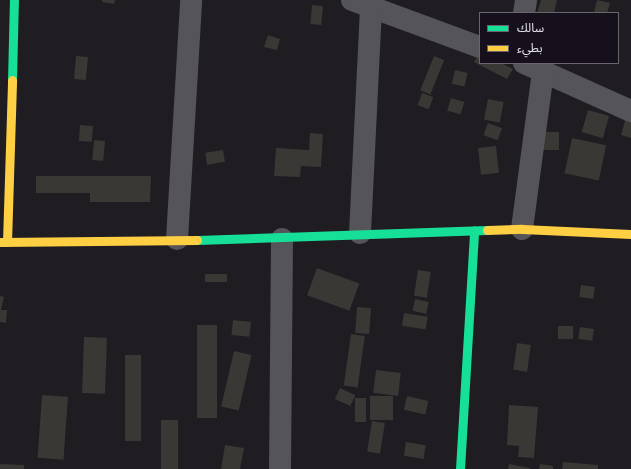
<!DOCTYPE html>
<html>
<head>
<meta charset="utf-8">
<style>
  body { margin:0 }
  #map { position:relative; width:631px; height:469px; overflow:hidden; background:#1f1c22; font-family:"Alegreya Sans","Noto Sans Arabic",sans-serif }
  div>[style] { position:absolute }
  [style*='--x'] { left:calc(var(--x)*1px); top:calc(var(--y)*1px); width:calc(var(--w)*1px); rotate:calc(var(--a)*1deg) }
  .building>* { inset:0; background:#393835; transform-origin:0 0 }
  .street>* { height:22px; margin:-11px; padding:0 11px; transform-origin:11px; border-radius:11px; background:#555458 }
  .fast>* { height:9px; margin:-4.5px; padding:0 4.5px; transform-origin:4.5px; border-radius:4.5px; background:#16e098 }
  .slow>* { height:9px; margin:-4.5px; padding:0 4.5px; transform-origin:4.5px; border-radius:4.5px; background:#ffcf43 }
  span { translate:-50% -50%; white-space:nowrap; text-align:center; line-height:1.15; -webkit-text-stroke:3.5px #16101c; paint-order:stroke }
  .legend { position:absolute; left:479px; top:12px; width:140px; height:52px; box-sizing:border-box; background:#16101c; border:1px solid #6a646f; margin:0; padding:5px 7px; list-style:none; font-size:12px; color:#e7e3ec }
  .legend li { display:flex; align-items:center; gap:8px; height:20px }
  .legend b { width:20px; border:1px solid #6a646f }
</style>
</head>
<body>
<div id="map">
  <div class="building">
    <i style="clip-path:polygon(102px 0,115px 0,114px 4px,102px 2px)"></i>
    <i style="clip-path:polygon(541px 0,557px 0,554px 13px,537px 13px)"></i>
    <i style="clip-path:polygon(597px 0,610px 3px,607px 13px,594px 12px)"></i>
    <i style="left:312px;top:5px;width:11px;height:19px;rotate:5deg"></i>
    <i style="clip-path:polygon(268px 35px,280px 39px,277px 50px,264px 47px)"></i>
    <i style="clip-path:polygon(480px 52px,480px 63px,501px 63px,513px 69px,507px 79px,474px 62px)"></i>
    <i style="left:76px;top:56px;width:12px;height:23px;rotate:5deg"></i>
    <i style="left:434px;top:56px;width:11px;height:37px;rotate:22deg"></i>
    <i style="left:455px;top:70px;width:13px;height:14px;rotate:13deg"></i>
    <i style="left:422px;top:93px;width:12px;height:13px;rotate:20deg"></i>
    <i style="left:451px;top:98px;width:14px;height:13px;rotate:17deg"></i>
    <i style="left:488px;top:99px;width:16px;height:21px;rotate:11deg"></i>
    <i style="left:588px;top:110px;width:22px;height:23px;rotate:16deg"></i>
    <i style="clip-path:polygon(626px 117px,631px 118px,631px 138px,621px 135px)"></i>
    <i style="left:488px;top:123px;width:15px;height:13px;rotate:20deg"></i>
    <i style="left:80px;top:125px;width:13px;height:16px;rotate:4deg"></i>
    <i style="left:543px;top:132px;width:16px;height:18px"></i>
    <i style="clip-path:polygon(310px 133px,323px 134px,321px 167px,301px 166px,300px 177px,274px 176px,276px 148px,309px 150px)"></i>
    <i style="left:572px;top:138px;width:35px;height:36px;rotate:12deg"></i>
    <i style="left:94px;top:140px;width:11px;height:20px;rotate:5deg"></i>
    <i style="left:496px;top:146px;width:27px;height:18px;rotate:84deg"></i>
    <i style="left:223px;top:150px;width:12px;height:18px;rotate:81deg"></i>
    <i style="clip-path:polygon(36px 176px,151px 176px,150px 202px,90px 202px,90px 193px,36px 193px)"></i>
    <i style="left:317px;top:268px;width:45px;height:29px;rotate:20deg"></i>
    <i style="left:418px;top:270px;width:13px;height:26px;rotate:9deg"></i>
    <i style="left:205px;top:274px;width:22px;height:8px"></i>
    <i style="left:581px;top:285px;width:14px;height:12px;rotate:8deg"></i>
    <i style="clip-path:polygon(0 296px,4px 297px,1px 310px,7px 310px,6px 323px,0 322px)"></i>
    <i style="left:415px;top:299px;width:14px;height:12px;rotate:12deg"></i>
    <i style="left:357px;top:307px;width:14px;height:26px;rotate:4deg"></i>
    <i style="left:404px;top:313px;width:24px;height:13px;rotate:9deg"></i>
    <i style="left:233px;top:320px;width:18px;height:15px;rotate:6deg"></i>
    <i style="left:197px;top:325px;width:20px;height:93px"></i>
    <i style="left:573px;top:326px;width:13px;height:15px;rotate:90deg"></i>
    <i style="left:580px;top:327px;width:14px;height:12px;rotate:8deg"></i>
    <i style="left:351px;top:334px;width:14px;height:52px;rotate:8deg"></i>
    <i style="left:84px;top:337px;width:23px;height:56px;rotate:2deg"></i>
    <i style="left:517px;top:343px;width:14px;height:27px;rotate:8deg"></i>
    <i style="left:234px;top:351px;width:18px;height:57px;rotate:13deg"></i>
    <i style="left:125px;top:355px;width:16px;height:86px"></i>
    <i style="left:376px;top:370px;width:25px;height:23px;rotate:7deg"></i>
    <i style="left:340px;top:388px;width:17px;height:12px;rotate:25deg"></i>
    <i style="left:42px;top:395px;width:26px;height:63px;rotate:4deg"></i>
    <i style="left:370px;top:396px;width:23px;height:24px"></i>
    <i style="left:407px;top:396px;width:22px;height:14px;rotate:13deg"></i>
    <i style="left:355px;top:398px;width:11px;height:24px"></i>
    <i style="clip-path:polygon(509px 405px,538px 407px,534px 458px,518px 457px,519px 446px,507px 445px)"></i>
    <i style="left:161px;top:420px;width:17px;height:49px"></i>
    <i style="left:372px;top:421px;width:13px;height:31px;rotate:9deg"></i>
    <i style="left:406px;top:442px;width:20px;height:14px;rotate:9deg"></i>
    <i style="clip-path:polygon(225px 445px,244px 448px,240px 469px,221px 469px)"></i>
    <i style="clip-path:polygon(563px 462px,598px 465px,598px 469px,562px 469px)"></i>
    <i style="clip-path:polygon(0 464px,24px 465px,24px 469px,0 469px)"></i>
    <i style="clip-path:polygon(509px 464px,530px 468px,530px 469px,508px 469px)"></i>
    <i style="clip-path:polygon(540px 464px,553px 466px,553px 469px,539px 469px)"></i>
  </div>
  <div class="street">
    <i style="--x:352;--y:0;--w:136;--a:20.2"></i>
    <i style="--x:524;--y:13;--w:13;--a:-81"></i>
    <i style="--x:524;--y:63;--w:117;--a:24.2"></i>
    <i style="--x:522;--y:229;--w:158;--a:-82.4"></i>
    <i style="--x:360;--y:233;--w:226;--a:-87.2"></i>
    <i style="--x:177;--y:239;--w:239;--a:-86.6"></i>
    <i style="--x:280;--y:469;--w:230;--a:-89.5"></i>
  </div>
  <div class="fast">
    <i style="--x:12;--y:80;--w:80;--a:-88.6"></i>
    <i style="--x:197;--y:240;--w:290;--a:-2"></i>
    <i style="--x:460;--y:469;--w:239;--a:-86.6"></i>
  </div>
  <div class="slow">
    <i style="--x:487;--y:230;--w:35;--a:-2"></i>
    <i style="--x:522;--y:229;--w:109;--a:2.6"></i>
    <i style="--x:0;--y:242;--w:197;--a:-0.6"></i>
    <i style="--x:7;--y:242;--w:162;--a:-88.2"></i>
  </div>
  <ul class="legend">
  <li><b style="height:5px;background:#16e098"></b>سالك</li>
  <li><b style="height:5px;background:#ffcf43"></b>بطيء</li>
  </ul>
</div>
</body>
</html>
